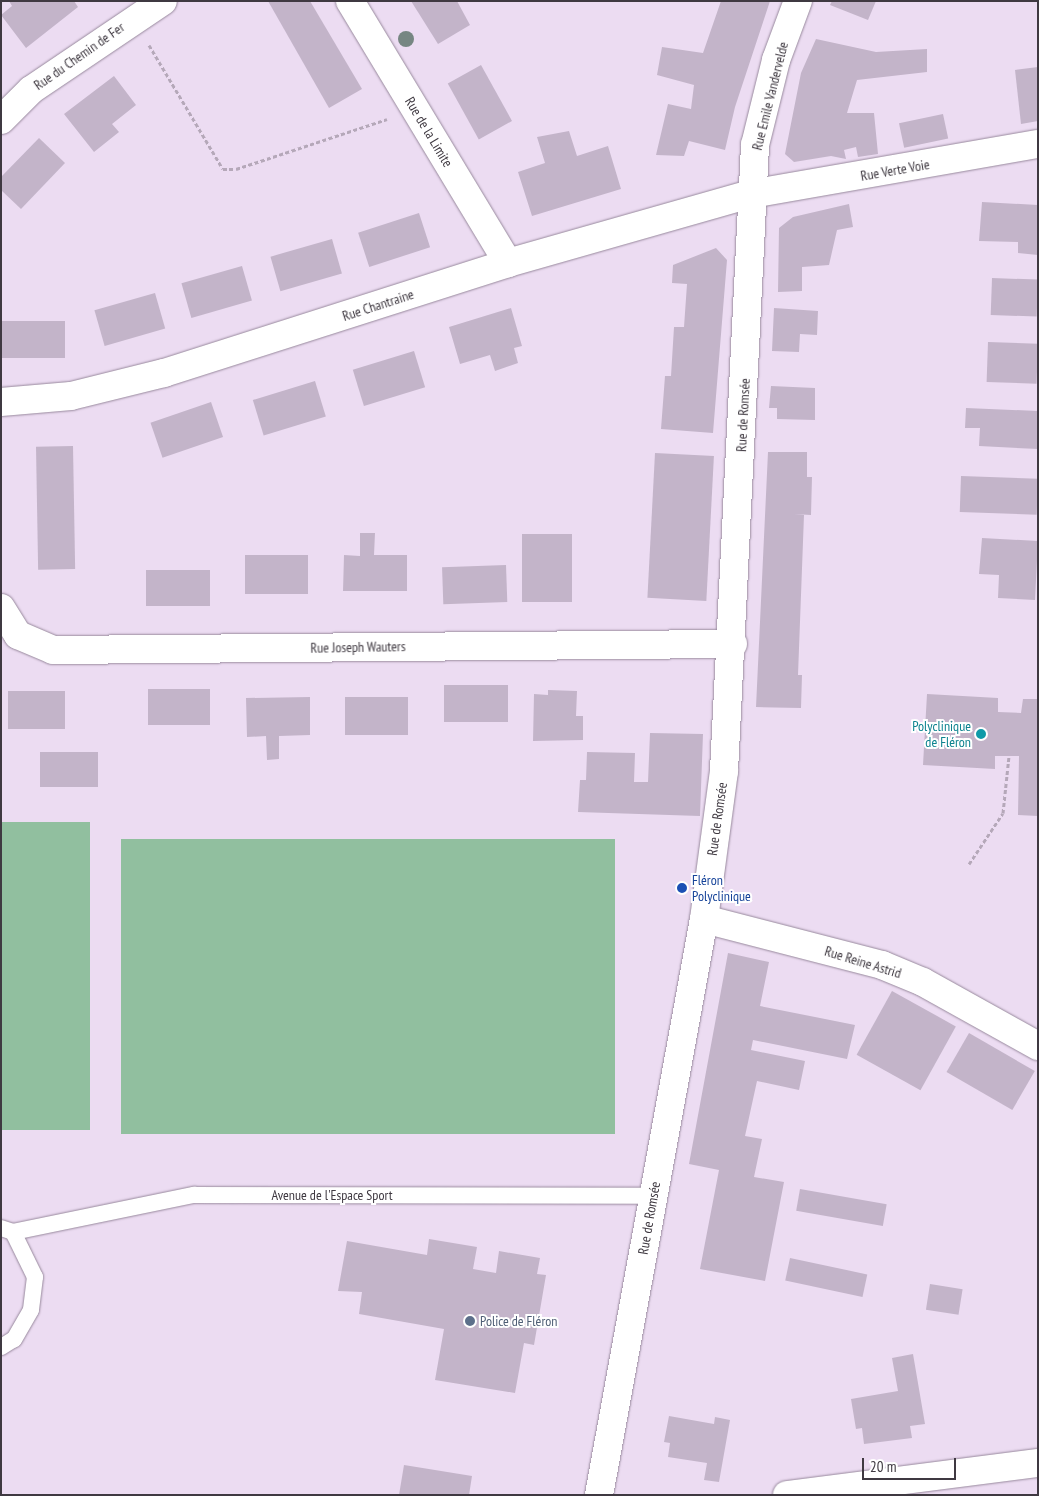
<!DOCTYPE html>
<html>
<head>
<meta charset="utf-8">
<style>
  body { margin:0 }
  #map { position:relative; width:1039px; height:1496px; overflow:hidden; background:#ecdcf2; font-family:"PT Sans Narrow",sans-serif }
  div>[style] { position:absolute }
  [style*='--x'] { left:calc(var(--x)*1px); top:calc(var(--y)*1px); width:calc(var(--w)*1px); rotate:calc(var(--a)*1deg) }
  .green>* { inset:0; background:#91bf9f; transform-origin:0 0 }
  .building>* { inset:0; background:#c3b4c9; transform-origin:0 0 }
  .path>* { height:3px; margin-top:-1.5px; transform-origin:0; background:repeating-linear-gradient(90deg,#b5a8b9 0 4px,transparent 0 6.5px) }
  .roads { filter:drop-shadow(0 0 1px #98899d) drop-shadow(0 0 1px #98899d) }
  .lane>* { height:16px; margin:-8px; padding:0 8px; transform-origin:8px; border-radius:8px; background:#fff }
  .street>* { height:28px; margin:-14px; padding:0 14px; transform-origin:14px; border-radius:14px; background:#fff }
  .secondary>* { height:28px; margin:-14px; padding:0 14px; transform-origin:14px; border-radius:14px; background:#fff }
  .trees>* { width:16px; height:16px; margin:-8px; border-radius:50%; background:#768682 }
  .dots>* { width:14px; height:14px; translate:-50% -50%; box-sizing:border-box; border:2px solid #fff; border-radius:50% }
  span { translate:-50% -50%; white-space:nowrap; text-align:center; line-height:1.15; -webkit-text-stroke:4px #fff; paint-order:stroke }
  .street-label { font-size:14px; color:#3f3941 }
  .culture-label { font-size:14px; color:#0d838f }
  .right { translate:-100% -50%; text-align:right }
  .transit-label { font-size:14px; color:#164399 }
  .left { translate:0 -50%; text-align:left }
  .service-label { font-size:14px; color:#4e5e75 }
  .frame { position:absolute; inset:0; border:2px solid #3f3941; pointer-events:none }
  .scale { position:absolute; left:862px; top:1458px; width:94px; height:22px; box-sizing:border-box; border:2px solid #3f3941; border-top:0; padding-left:6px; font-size:15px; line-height:18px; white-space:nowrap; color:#3f3941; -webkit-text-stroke:4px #fff; paint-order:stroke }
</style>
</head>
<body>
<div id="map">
  <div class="green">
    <i style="left:1px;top:822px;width:89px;height:308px"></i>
    <i style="left:121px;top:839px;width:494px;height:295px"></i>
  </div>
  <div class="building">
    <i style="clip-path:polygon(9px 1px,74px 1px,78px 7px,26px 48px,1px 15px,12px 6px)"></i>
    <i style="clip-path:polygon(268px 1px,310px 1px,362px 89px,329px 108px)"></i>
    <i style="clip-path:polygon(411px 1px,457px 1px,470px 25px,438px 44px)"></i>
    <i style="clip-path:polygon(721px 1px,770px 1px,735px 107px,725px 150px,689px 141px,684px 156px,656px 155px,668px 104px,691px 109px,694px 85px,657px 75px,662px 47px,703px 53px)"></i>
    <i style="clip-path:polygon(832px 1px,876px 1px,868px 20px,830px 5px)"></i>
    <i style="clip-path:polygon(816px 39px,876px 52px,927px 49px,927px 72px,857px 80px,847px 113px,874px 113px,878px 154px,858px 157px,856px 147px,844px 150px,846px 159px,831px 156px,794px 162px,785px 154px,801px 73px)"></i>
    <i style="left:481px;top:65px;width:64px;height:38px;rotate:61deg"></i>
    <i style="clip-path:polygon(1038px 67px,1038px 121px,1021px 124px,1015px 70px)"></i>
    <i style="clip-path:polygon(114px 76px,136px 105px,112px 124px,119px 132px,94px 152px,64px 114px)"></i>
    <i style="left:943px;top:114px;width:25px;height:45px;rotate:78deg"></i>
    <i style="clip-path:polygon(569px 131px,577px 156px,608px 146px,621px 189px,532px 216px,518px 172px,545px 163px,537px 137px)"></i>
    <i style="clip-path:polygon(39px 138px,65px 163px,21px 209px,1px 190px,1px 177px)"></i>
    <i style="clip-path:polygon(982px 202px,1038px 205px,1038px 255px,1018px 253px,1018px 242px,979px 241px)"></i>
    <i style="clip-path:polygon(849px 204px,853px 227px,837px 230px,829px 265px,802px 267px,802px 291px,778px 292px,779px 228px,793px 217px)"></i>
    <i style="left:419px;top:213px;width:36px;height:64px;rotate:72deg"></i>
    <i style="left:332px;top:239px;width:36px;height:64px;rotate:74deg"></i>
    <i style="clip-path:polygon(716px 248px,727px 260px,713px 433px,661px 429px,665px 376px,671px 376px,674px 327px,684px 327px,687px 284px,672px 283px,673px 265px)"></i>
    <i style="left:242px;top:266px;width:36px;height:63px;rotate:74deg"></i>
    <i style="left:992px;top:278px;width:46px;height:37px;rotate:2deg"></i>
    <i style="left:155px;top:293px;width:37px;height:63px;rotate:74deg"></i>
    <i style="clip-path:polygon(511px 308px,522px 346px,514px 348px,518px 363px,495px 371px,490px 355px,460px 364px,449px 327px)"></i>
    <i style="clip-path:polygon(774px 308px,818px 311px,817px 335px,800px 334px,799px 352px,772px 351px)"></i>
    <i style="left:1px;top:321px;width:64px;height:37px"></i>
    <i style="left:988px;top:342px;width:50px;height:40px;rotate:2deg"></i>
    <i style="left:414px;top:351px;width:38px;height:64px;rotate:73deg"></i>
    <i style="left:315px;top:381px;width:37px;height:65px;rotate:73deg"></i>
    <i style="clip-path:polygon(771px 386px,815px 388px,815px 420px,777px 419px,777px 408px,769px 408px)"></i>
    <i style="left:211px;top:402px;width:37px;height:64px;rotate:71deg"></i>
    <i style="clip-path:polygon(966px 408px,1038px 411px,1038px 449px,979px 446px,980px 428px,965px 428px)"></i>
    <i style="left:73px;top:446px;width:123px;height:37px;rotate:89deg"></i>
    <i style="clip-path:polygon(768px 452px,807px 452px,807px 477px,812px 477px,811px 515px,794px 514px,804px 515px,798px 675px,802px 675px,801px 708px,756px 707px)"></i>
    <i style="left:655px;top:453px;width:59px;height:145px;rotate:3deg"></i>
    <i style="left:961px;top:476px;width:77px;height:36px;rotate:2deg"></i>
    <i style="clip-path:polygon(360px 533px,375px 533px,374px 555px,407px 555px,407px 591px,343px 591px,344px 555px,360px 556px)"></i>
    <i style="left:522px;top:534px;width:50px;height:68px"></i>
    <i style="clip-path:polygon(982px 538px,1038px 541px,1035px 600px,998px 598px,999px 575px,979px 574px)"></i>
    <i style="left:308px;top:555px;width:39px;height:63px;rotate:90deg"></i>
    <i style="left:506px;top:565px;width:37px;height:64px;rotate:88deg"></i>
    <i style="left:146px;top:570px;width:64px;height:36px"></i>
    <i style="left:444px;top:685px;width:64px;height:37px"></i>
    <i style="left:210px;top:689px;width:36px;height:62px;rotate:90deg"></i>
    <i style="clip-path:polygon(548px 690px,577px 691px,576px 716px,583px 716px,583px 740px,533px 741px,534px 694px,548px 695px)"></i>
    <i style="left:8px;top:691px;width:57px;height:38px"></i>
    <i style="clip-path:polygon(927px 694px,998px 698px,998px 712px,1021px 713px,1023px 699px,1038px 699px,1038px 816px,1018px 815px,1019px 756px,995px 756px,995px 769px,923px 765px)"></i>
    <i style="clip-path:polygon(310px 697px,310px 735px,279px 736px,279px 759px,267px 760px,266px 736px,247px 737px,246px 698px)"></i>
    <i style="left:408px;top:697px;width:38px;height:63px;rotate:90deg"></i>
    <i style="clip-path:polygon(650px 733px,703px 734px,700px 816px,578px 812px,580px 780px,586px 780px,587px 752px,635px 753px,634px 782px,648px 782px)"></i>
    <i style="left:40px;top:752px;width:58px;height:35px"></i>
    <i style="clip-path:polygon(728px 953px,769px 962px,760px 1006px,855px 1025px,847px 1059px,753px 1040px,751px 1050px,805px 1061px,799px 1090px,757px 1081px,745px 1136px,762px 1139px,754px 1177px,784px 1182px,765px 1281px,700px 1269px,719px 1170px,689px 1164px)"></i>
    <i style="left:892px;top:991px;width:73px;height:73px;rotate:29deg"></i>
    <i style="left:969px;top:1033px;width:76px;height:45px;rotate:30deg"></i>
    <i style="left:800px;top:1189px;width:88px;height:22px;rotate:10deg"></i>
    <i style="clip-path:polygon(429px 1239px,477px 1247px,473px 1269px,496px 1273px,499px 1251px,540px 1258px,537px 1274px,546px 1275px,534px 1345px,524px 1343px,515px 1393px,435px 1380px,444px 1329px,359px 1314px,362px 1292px,338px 1291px,347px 1241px,427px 1255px)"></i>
    <i style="left:790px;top:1258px;width:79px;height:23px;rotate:12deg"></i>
    <i style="left:930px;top:1284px;width:33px;height:26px;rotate:9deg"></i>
    <i style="clip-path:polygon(913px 1354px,925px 1424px,910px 1426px,912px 1438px,864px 1444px,862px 1428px,856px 1429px,851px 1399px,898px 1391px,892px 1358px)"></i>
    <i style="clip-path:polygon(669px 1416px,714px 1424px,715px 1417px,730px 1420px,719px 1482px,704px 1480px,707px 1463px,668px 1457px,670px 1443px,664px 1442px)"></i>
    <i style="clip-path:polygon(404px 1465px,472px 1476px,469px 1495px,399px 1495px)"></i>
  </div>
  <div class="path">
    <i style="--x:149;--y:45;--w:144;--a:59.2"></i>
    <i style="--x:223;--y:169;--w:13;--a:0"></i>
    <i style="--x:236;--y:169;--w:159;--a:-18.3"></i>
    <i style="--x:969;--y:864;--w:61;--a:-56.3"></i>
    <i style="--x:1003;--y:813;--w:57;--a:-84"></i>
  </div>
  <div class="roads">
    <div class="lane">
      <i style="--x:1;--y:1228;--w:13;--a:18"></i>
      <i style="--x:13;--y:1232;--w:50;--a:63.9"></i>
      <i style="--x:35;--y:1277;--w:33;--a:97"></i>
      <i style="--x:31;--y:1310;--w:34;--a:120"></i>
      <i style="--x:14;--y:1339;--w:15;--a:148"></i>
      <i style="--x:13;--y:1232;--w:185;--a:-11.6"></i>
      <i style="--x:194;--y:1195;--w:459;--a:0.1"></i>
    </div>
    <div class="street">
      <i style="--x:350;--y:1;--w:306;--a:58.9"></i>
      <i style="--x:1;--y:120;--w:42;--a:-45"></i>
      <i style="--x:31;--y:90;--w:159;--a:-34"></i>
      <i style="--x:1;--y:402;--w:70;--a:-4.9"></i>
      <i style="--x:71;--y:396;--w:96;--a:-13.9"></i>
      <i style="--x:164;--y:373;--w:361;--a:-17.7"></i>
      <i style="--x:508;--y:263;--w:253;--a:-15.9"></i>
      <i style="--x:751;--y:194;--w:291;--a:-9.9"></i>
      <i style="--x:1;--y:608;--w:32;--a:58"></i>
      <i style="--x:18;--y:635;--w:38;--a:23"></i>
      <i style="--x:53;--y:650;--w:680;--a:-0.51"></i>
      <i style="--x:704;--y:919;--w:184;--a:14.5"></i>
      <i style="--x:882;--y:965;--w:44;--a:22.5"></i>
      <i style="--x:923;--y:982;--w:132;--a:29.1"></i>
      <i style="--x:787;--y:1495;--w:253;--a:-7.3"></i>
    </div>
    <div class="secondary">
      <i style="--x:599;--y:1495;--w:585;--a:-79.67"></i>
      <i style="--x:704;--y:919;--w:149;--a:-82.3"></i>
      <i style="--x:724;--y:771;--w:627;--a:-87.16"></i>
      <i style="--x:755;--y:145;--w:88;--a:-76.1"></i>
      <i style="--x:776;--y:60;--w:63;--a:-69.6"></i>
    </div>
  </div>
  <div class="trees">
    <i style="left:406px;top:39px"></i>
  </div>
  <div class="dots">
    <i style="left:981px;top:734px;background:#0f9aa8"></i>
    <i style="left:682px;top:888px;background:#1a4fb4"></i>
    <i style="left:470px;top:1321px;background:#5c6f8a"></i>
  </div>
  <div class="street-label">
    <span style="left:79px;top:56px;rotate:-35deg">Rue du Chemin de Fer</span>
    <span style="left:770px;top:96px;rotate:-76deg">Rue Emile Vandervelde</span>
    <span style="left:429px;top:132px;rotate:59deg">Rue de la Limite</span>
    <span style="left:895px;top:170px;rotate:-10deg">Rue Verte Voie</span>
    <span style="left:378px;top:305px;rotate:-18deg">Rue Chantraine</span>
    <span style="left:743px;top:415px;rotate:-87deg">Rue de Romsée</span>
    <span style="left:358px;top:647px;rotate:-1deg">Rue Joseph Wauters</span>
    <span style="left:717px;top:819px;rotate:-82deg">Rue de Romsée</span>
    <span style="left:863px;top:962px;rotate:17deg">Rue Reine Astrid</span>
    <span style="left:332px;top:1195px">Avenue de l'Espace Sport</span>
    <span style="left:649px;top:1218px;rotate:-80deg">Rue de Romsée</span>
  </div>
  <div class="culture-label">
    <span class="right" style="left:971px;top:734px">Polyclinique<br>de Fléron</span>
  </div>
  <div class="transit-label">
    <span class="left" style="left:692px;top:888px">Fléron<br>Polyclinique</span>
  </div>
  <div class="service-label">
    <span class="left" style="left:480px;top:1321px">Police de Fléron</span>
  </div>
  <div class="frame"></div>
  <div class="scale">20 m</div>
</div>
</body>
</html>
